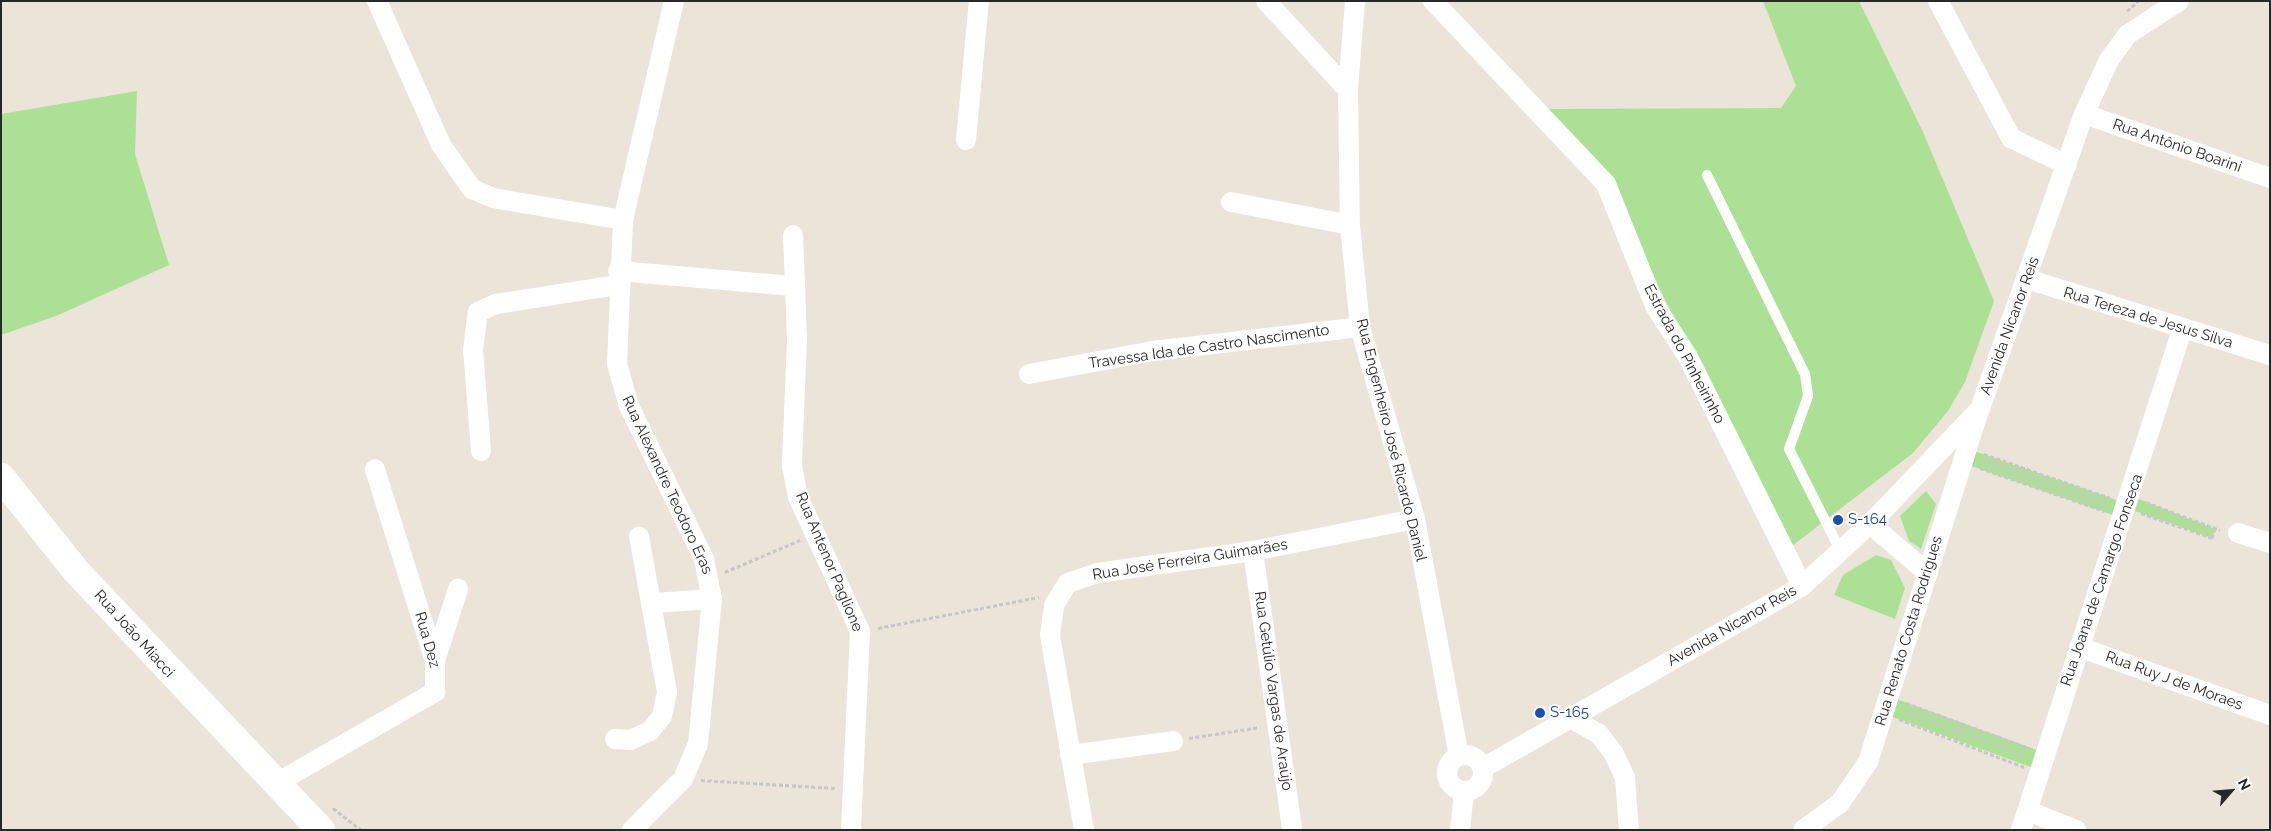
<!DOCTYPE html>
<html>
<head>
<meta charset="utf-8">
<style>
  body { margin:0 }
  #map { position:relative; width:2271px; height:831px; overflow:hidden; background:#eae4d9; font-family:Raleway,sans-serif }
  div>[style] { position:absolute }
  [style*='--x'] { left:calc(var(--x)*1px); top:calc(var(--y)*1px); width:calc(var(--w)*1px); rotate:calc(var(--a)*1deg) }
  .green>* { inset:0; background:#ace195; transform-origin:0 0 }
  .path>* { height:3px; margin-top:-1.5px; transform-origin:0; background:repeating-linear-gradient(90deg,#c7c7c7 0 4px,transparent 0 6.5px) }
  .service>* { height:10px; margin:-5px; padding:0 5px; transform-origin:5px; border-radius:5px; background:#fff }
  .minor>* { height:20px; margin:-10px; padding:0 10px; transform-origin:10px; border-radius:10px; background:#fff }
  .minor>.ring { margin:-10px; padding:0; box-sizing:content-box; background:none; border:20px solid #fff; border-radius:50% }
  .secondary>* { height:28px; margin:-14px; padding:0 14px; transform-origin:14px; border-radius:14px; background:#fff }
  .dots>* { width:14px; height:14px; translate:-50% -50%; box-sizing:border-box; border:2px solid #fff; border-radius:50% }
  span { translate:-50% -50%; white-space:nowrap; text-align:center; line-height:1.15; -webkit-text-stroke:4px #fff; paint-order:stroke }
  .street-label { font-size:15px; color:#282828 }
  .transit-label { font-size:15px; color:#164399 }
  .left { translate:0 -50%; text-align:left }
  .frame { position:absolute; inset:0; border:2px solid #282828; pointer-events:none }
  .north { position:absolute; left:2206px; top:766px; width:50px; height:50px; -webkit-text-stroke:4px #fff; paint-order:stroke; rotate:63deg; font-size:14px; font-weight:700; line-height:20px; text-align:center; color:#282828 }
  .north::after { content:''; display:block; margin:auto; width:18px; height:22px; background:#282828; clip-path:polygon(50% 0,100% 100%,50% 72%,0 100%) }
</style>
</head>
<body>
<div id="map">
  <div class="green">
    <i style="clip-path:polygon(1763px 1px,1859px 1px,1923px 132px,1994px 301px,1965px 382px,1948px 411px,1913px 453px,1788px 549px,1642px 253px,1547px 109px,1781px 108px,1796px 86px)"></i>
    <i style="clip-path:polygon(137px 91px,135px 154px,169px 265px,56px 316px,1px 335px,1px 114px)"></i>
    <i style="left:1968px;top:449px;width:169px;height:15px;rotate:19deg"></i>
    <i style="clip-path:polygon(1926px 491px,1936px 504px,1921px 549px,1909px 541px,1900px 516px)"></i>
    <i style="clip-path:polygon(2139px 499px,2215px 529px,2212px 538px,2135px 511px)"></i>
    <i style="clip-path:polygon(1876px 555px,1891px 560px,1905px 588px,1895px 619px,1834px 595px,1843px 575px)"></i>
    <i style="left:1891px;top:697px;width:162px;height:18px;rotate:20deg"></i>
  </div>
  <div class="path">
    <i style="--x:2127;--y:11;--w:15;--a:-42"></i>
    <i style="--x:1984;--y:454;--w:133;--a:19.2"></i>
    <i style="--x:1981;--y:460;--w:133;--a:19.2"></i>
    <i style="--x:1980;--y:468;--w:132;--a:19"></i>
    <i style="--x:2146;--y:502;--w:79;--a:20.7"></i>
    <i style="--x:2141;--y:513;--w:75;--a:19.4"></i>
    <i style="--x:2212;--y:538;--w:9;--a:-72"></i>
    <i style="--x:725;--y:572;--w:82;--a:-23.1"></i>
    <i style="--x:878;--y:628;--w:164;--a:-10.9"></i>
    <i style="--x:1906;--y:703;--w:131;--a:20.1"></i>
    <i style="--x:1903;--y:710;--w:131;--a:20.5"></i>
    <i style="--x:1899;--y:719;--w:134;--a:21"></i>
    <i style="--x:1189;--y:738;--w:72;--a:-8.8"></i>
    <i style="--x:1955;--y:740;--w:18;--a:-71"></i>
    <i style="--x:701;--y:780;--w:134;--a:3.4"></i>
    <i style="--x:333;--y:808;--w:36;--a:38"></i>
  </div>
  <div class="service">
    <i style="--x:1707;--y:175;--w:222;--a:63.8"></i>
    <i style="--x:1805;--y:374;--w:22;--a:82"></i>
    <i style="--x:1808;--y:396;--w:56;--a:109.7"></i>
    <i style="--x:1789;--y:449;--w:113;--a:63.2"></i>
  </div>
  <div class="minor">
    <i style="--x:377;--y:1;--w:158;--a:66"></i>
    <i style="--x:441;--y:145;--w:54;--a:54.8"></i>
    <i style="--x:472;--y:189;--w:23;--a:23"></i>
    <i style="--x:493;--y:198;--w:132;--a:9.6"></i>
    <i style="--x:1266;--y:1;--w:121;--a:47.3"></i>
    <i style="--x:1355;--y:1;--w:89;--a:94.5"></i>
    <i style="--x:1348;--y:90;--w:135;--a:89.2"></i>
    <i style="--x:1350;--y:225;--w:102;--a:84.4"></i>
    <i style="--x:1360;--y:327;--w:200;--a:74"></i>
    <i style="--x:1415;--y:519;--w:241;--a:79.5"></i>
    <i style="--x:1433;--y:1;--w:252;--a:46.6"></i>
    <i style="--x:1606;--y:184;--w:131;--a:68.1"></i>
    <i style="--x:1655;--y:306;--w:61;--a:57.1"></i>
    <i style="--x:1688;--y:357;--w:256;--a:63.5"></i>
    <i style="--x:1938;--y:1;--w:155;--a:61.9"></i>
    <i style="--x:2011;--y:138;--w:62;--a:25.7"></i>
    <i style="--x:2084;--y:114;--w:197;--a:19"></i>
    <i style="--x:966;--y:140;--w:140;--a:-84.7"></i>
    <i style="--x:1231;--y:202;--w:121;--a:10.9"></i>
    <i style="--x:793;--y:235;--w:104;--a:87.8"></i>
    <i style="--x:797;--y:339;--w:127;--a:92.3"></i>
    <i style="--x:792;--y:466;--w:32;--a:79"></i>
    <i style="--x:798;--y:497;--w:148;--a:65.2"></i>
    <i style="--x:860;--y:631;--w:199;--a:92.6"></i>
    <i style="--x:618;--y:271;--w:176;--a:4.9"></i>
    <i style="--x:2027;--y:279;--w:255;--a:17.4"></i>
    <i style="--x:1029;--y:374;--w:126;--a:-10.5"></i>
    <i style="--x:1153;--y:351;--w:208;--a:-6.6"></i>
    <i style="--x:481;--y:451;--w:101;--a:-94.5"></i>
    <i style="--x:473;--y:350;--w:38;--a:-83"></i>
    <i style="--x:478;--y:312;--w:20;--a:-24"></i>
    <i style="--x:496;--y:304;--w:122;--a:-8.9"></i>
    <i style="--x:1870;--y:524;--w:76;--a:40.2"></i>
    <i style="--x:2238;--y:533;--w:34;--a:17"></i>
    <i style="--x:1253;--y:551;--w:282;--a:82"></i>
    <i style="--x:653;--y:603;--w:59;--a:-3.9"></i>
    <i style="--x:2079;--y:647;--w:203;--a:19.6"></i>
    <i style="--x:435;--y:661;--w:76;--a:-72.3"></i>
    <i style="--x:1571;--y:718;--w:32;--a:30"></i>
    <i style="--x:1599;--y:734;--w:25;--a:53"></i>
    <i style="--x:1614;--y:754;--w:26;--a:65"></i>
    <i style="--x:1625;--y:778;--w:52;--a:85.6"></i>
    <i style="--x:615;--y:739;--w:15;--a:4"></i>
    <i style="--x:630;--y:740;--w:22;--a:-24"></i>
    <i style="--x:650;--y:731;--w:19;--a:-51"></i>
    <i style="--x:662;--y:716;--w:25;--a:-78"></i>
    <i style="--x:667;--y:692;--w:158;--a:-100.2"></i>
    <i class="ring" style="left:1447px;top:755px;width:16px;height:16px"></i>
    <i style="--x:1070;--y:755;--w:104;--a:-7.7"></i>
    <i style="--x:1483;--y:768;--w:367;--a:-29.7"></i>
    <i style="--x:1802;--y:586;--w:92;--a:-42.4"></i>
    <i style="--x:1870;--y:524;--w:159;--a:-46.3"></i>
    <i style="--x:1980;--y:409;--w:313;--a:-70.6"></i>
    <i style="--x:2084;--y:114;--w:60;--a:-65.2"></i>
    <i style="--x:2109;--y:60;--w:31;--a:-54"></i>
    <i style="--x:2127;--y:35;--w:62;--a:-33.2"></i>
    <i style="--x:275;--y:784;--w:185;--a:-29.9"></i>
    <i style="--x:435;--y:692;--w:31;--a:-90"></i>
    <i style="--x:435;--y:661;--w:201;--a:-107.4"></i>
    <i style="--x:2028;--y:811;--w:52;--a:21.6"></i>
    <i style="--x:632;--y:830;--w:72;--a:-45"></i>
    <i style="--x:683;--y:779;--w:38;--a:-67"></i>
    <i style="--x:698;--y:744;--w:146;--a:-84.5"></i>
    <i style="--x:712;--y:599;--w:41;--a:-101.3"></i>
    <i style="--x:704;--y:559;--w:170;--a:-116.1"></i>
    <i style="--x:629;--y:406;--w:44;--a:-105.9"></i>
    <i style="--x:617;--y:364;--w:144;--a:-87.6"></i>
    <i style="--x:623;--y:220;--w:225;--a:-76.9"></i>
    <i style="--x:1084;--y:830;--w:198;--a:-99.9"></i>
    <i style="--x:1050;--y:635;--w:30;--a:-82"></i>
    <i style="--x:1054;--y:605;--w:26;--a:-58"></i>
    <i style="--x:1068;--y:583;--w:31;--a:-19"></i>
    <i style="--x:1097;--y:573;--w:158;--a:-8"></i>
    <i style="--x:1253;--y:551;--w:165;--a:-11.2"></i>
    <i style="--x:1460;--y:830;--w:39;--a:-84"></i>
    <i style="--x:1803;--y:830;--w:46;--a:-36.1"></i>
    <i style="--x:1840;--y:803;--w:50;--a:-55.7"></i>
    <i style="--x:1868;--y:762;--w:365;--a:-72.5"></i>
    <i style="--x:2021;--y:830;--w:525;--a:-72.15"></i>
  </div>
  <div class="secondary">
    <i style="--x:1;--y:477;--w:120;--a:51.4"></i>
    <i style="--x:76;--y:571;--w:357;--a:46.6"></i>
  </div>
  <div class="dots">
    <i style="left:1838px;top:520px;background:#1a4fb4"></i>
    <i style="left:1540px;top:713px;background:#1a4fb4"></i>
  </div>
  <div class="street-label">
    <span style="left:2177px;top:146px;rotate:19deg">Rua Antônio Boarini</span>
    <span style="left:2148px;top:318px;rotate:17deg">Rua Tereza de Jesus Silva</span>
    <span style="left:2010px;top:326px;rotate:-70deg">Avenida Nicanor Reis</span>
    <span style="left:1209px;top:347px;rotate:-8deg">Travessa Ida de Castro Nascimento</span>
    <span style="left:1684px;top:354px;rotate:62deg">Estrada do Pinheirinho</span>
    <span style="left:1391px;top:440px;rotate:76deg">Rua Engenheiro José Ricardo Daniel</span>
    <span style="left:667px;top:485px;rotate:65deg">Rua Alexandre Teodoro Eras</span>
    <span style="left:1190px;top:560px;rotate:-9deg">Rua José Ferreira Guimarães</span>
    <span style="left:829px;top:562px;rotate:67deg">Rua Antenor Paglione</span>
    <span style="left:2102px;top:580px;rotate:-71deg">Rua Joana de Camargo Fonseca</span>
    <span style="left:1732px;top:626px;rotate:-30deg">Avenida Nicanor Reis</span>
    <span style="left:1909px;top:631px;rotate:-73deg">Rua Renato Costa Rodrigues</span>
    <span style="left:134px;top:634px;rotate:48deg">Rua João Miacci</span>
    <span style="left:427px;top:640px;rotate:74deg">Rua Dez</span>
    <span style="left:2174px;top:681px;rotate:20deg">Rua Ruy J de Moraes</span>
    <span style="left:1273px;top:691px;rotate:82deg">Rua Getúlio Vargas de Araújo</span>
  </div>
  <div class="transit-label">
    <span class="left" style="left:1848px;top:520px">S-164</span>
    <span class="left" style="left:1550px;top:713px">S-165</span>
  </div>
  <div class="frame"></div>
  <div class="north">N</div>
</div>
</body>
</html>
